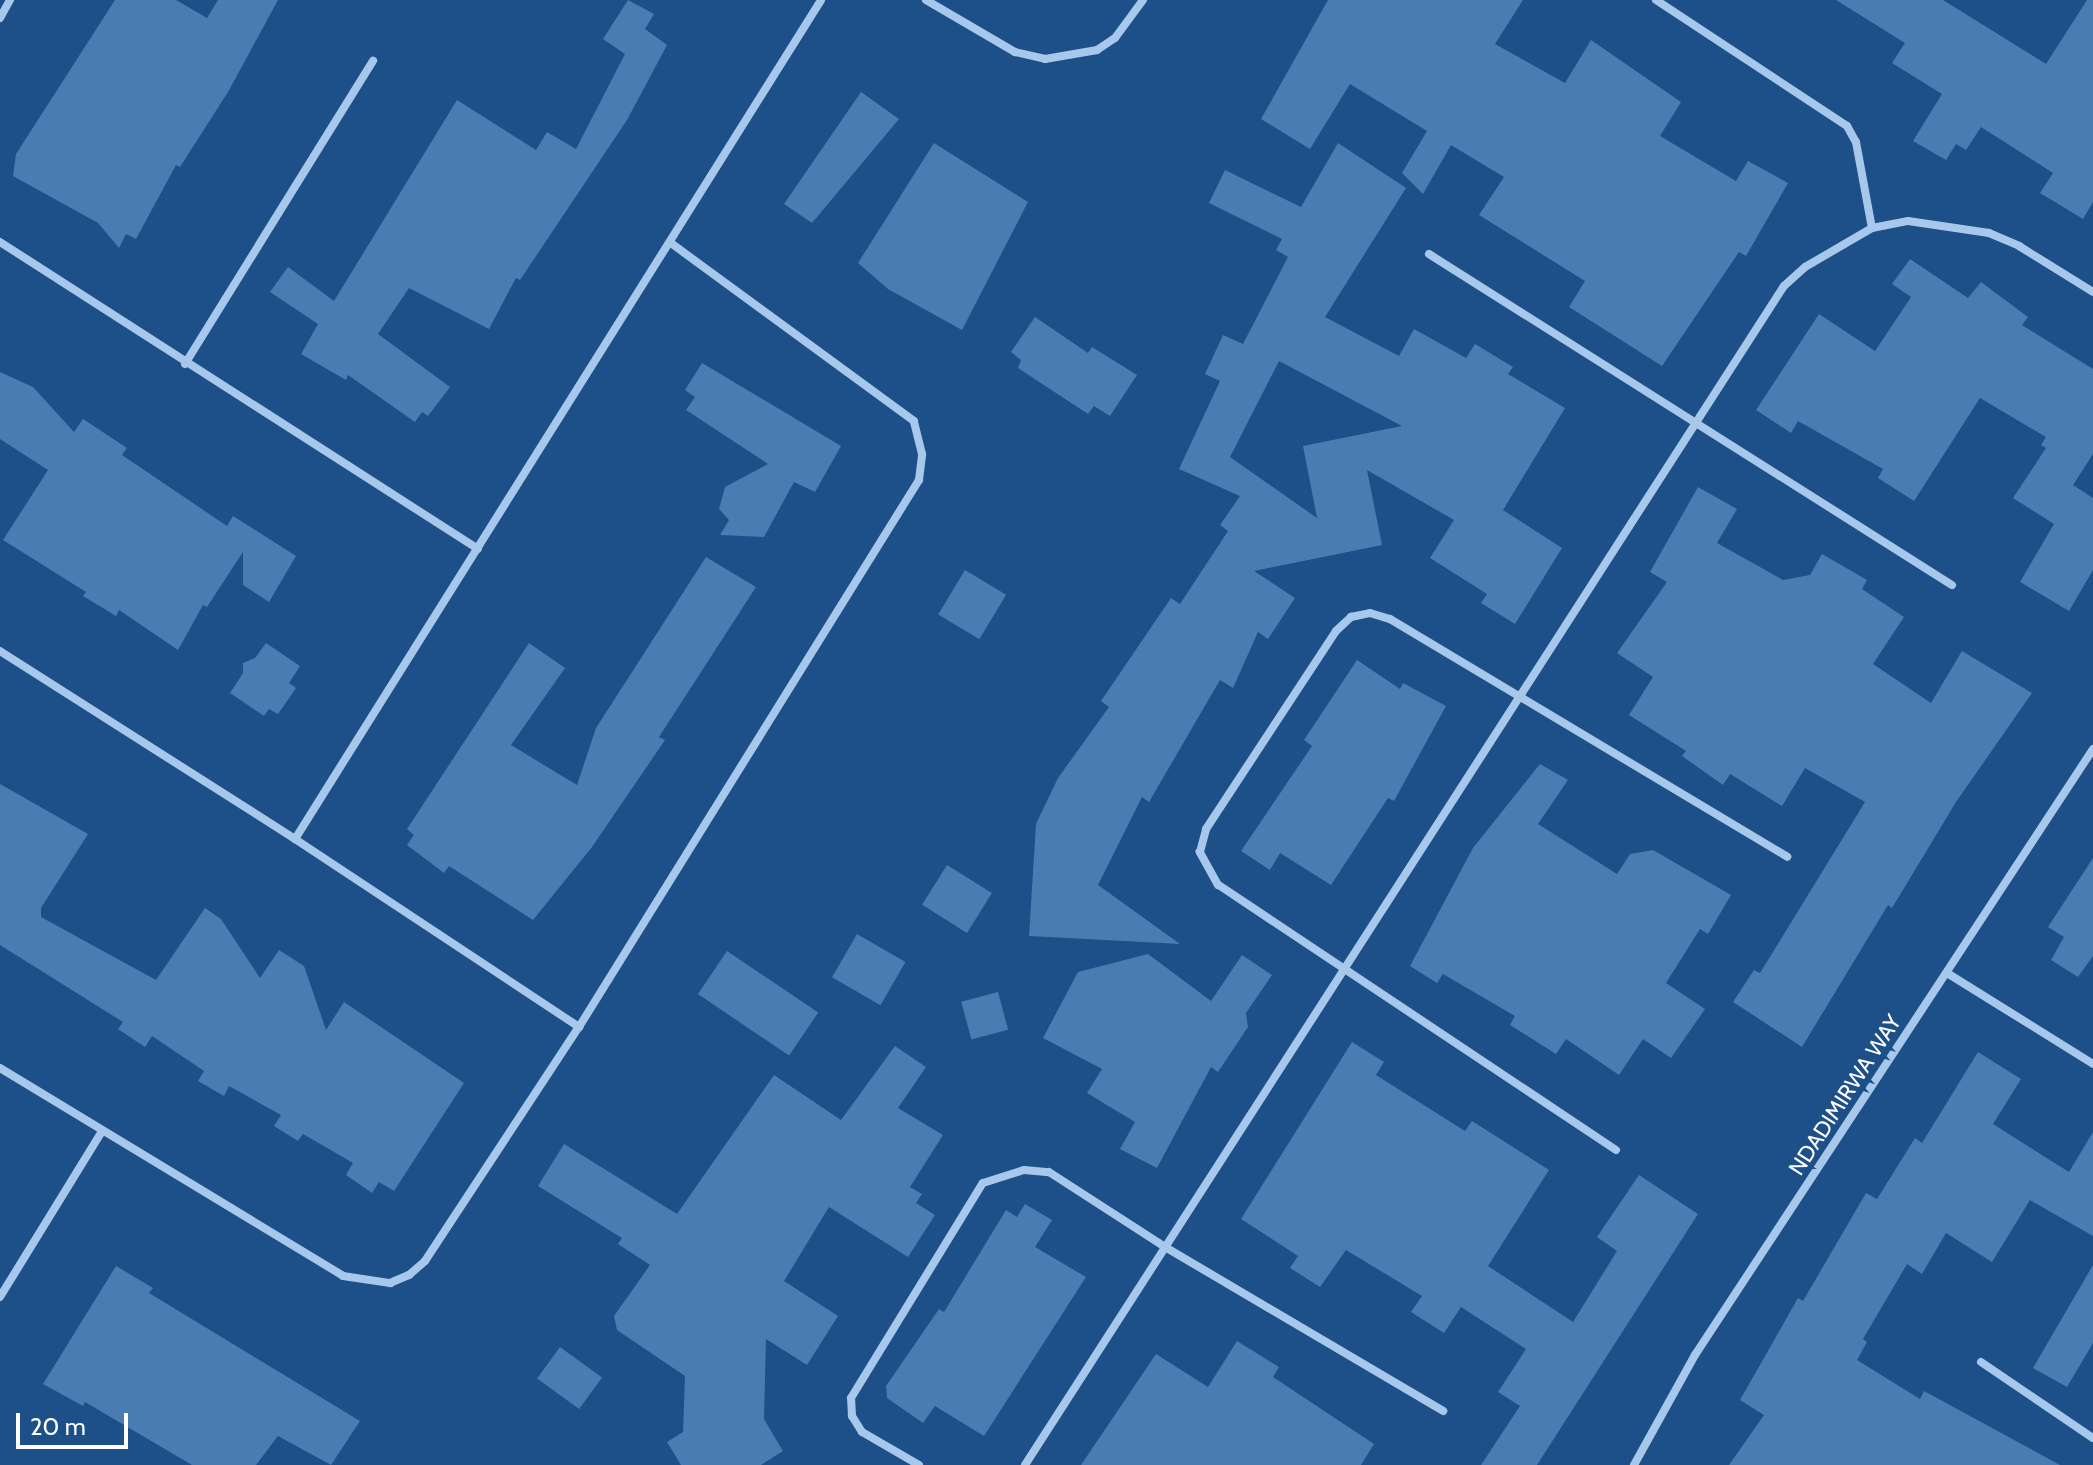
<!DOCTYPE html>
<html>
<head>
<meta charset="utf-8">
<style>
  body { margin:0 }
  #map { position:relative; width:2093px; height:1465px; overflow:hidden; background:#1d4f88; font-family:Cabin,sans-serif }
  div>[style] { position:absolute }
  [style*='--x'] { left:calc(var(--x)*1px); top:calc(var(--y)*1px); width:calc(var(--w)*1px); rotate:calc(var(--a)*1deg) }
  .building>* { inset:0; background:#4a7cb2; transform-origin:0 0 }
  .minor>* { height:8px; margin:-4px; padding:0 4px; transform-origin:4px; border-radius:4px; background:#a7c8eb }
  span { translate:-50% -50%; white-space:nowrap; text-align:center; line-height:1.15; -webkit-text-stroke:8px #1d4f88; paint-order:stroke }
  .street-label { font-size:22px; color:#fff }
  .scale { position:absolute; left:16px; top:1413px; width:112px; height:36px; box-sizing:border-box; border:4px solid #fff; border-top:0; padding-left:10px; font-size:24px; line-height:28px; white-space:nowrap; color:#fff; -webkit-text-stroke:6px #1d4f88; paint-order:stroke }
</style>
</head>
<body>
<div id="map">
  <div class="building">
    <i style="clip-path:polygon(115px 0,176px 0,207px 18px,218px 0,278px 0,228px 92px,180px 167px,176px 165px,136px 239px,126px 234px,119px 248px,98px 223px,13px 176px,16px 154px)"></i>
    <i style="clip-path:polygon(628px 0,654px 14px,645px 29px,667px 45px,627px 120px,520px 280px,516px 278px,489px 329px,409px 288px,378px 334px,450px 387px,428px 416px,422px 412px,415px 422px,348px 375px,346px 380px,301px 354px,318px 324px,270px 292px,288px 267px,334px 301px,457px 100px,536px 150px,547px 132px,576px 149px,625px 54px,603px 39px)"></i>
    <i style="clip-path:polygon(1328px 0,1523px 0,1495px 44px,1565px 83px,1591px 40px,1681px 102px,1660px 136px,1736px 181px,1748px 161px,1788px 183px,1746px 256px,1739px 252px,1662px 366px,1569px 307px,1585px 281px,1479px 215px,1504px 177px,1451px 145px,1423px 194px,1402px 173px,1427px 131px,1350px 84px,1310px 149px,1261px 119px)"></i>
    <i style="clip-path:polygon(1836px 0,1943px 0,2046px 64px,2087px 0,2093px 0,2093px 202px,2083px 219px,2040px 193px,2053px 173px,1981px 127px,1966px 150px,1956px 144px,1946px 160px,1913px 141px,1942px 94px,1892px 63px,1905px 43px)"></i>
    <i style="clip-path:polygon(861px 92px,899px 119px,812px 223px,784px 204px)"></i>
    <i style="clip-path:polygon(934px 143px,1028px 202px,962px 330px,888px 289px,858px 263px)"></i>
    <i style="clip-path:polygon(evenodd,1338px 143px,1406px 188px,1325px 317px,1399px 356px,1414px 329px,1466px 358px,1475px 344px,1513px 367px,1508px 374px,1565px 408px,1503px 510px,1562px 548px,1515px 624px,1481px 603px,1487px 594px,1430px 558px,1454px 520px,1367px 470px,1382px 545px,1254px 571px,1295px 598px,1268px 639px,1258px 632px,1233px 688px,1220px 680px,1149px 802px,1142px 797px,1098px 885px,1180px 944px,1029px 936px,1036px 824px,1058px 778px,1109px 707px,1101px 701px,1171px 598px,1180px 604px,1228px 531px,1220px 525px,1240px 496px,1179px 469px,1220px 381px,1205px 374px,1223px 335px,1243px 344px,1288px 257px,1276px 250px,1282px 239px,1209px 203px,1225px 170px,1301px 207px,1338px 143px,1279px 361px,1402px 426px,1303px 446px,1317px 518px,1230px 457px,1279px 361px)"></i>
    <i style="clip-path:polygon(1910px 259px,1968px 298px,1981px 282px,2028px 317px,2022px 325px,2093px 369px,2093px 454px,2073px 485px,2093px 498px,2093px 570px,2069px 611px,2020px 582px,2054px 524px,2013px 498px,2046px 448px,2041px 445px,2046px 437px,1980px 398px,1914px 501px,1878px 478px,1883px 469px,1798px 421px,1791px 433px,1756px 410px,1819px 314px,1875px 351px,1911px 297px,1892px 284px)"></i>
    <i style="clip-path:polygon(1035px 317px,1088px 353px,1092px 347px,1137px 375px,1110px 416px,1094px 406px,1088px 414px,1018px 368px,1021px 360px,1011px 352px)"></i>
    <i style="clip-path:polygon(702px 363px,841px 446px,815px 492px,794px 482px,764px 537px,720px 535px,729px 520px,719px 509px,725px 487px,768px 464px,686px 410px,695px 397px,685px 390px)"></i>
    <i style="clip-path:polygon(0 372px,33px 387px,74px 432px,83px 419px,127px 448px,122px 455px,227px 526px,233px 516px,296px 556px,269px 602px,243px 585px,243px 552px,207px 607px,203px 605px,178px 650px,119px 610px,116px 616px,83px 596px,86px 592px,3px 540px,48px 470px,0 439px)"></i>
    <i style="clip-path:polygon(1698px 487px,1737px 509px,1717px 543px,1783px 580px,1810px 575px,1822px 554px,1867px 580px,1862px 589px,1904px 617px,1873px 664px,1931px 703px,1962px 651px,2032px 693px,1956px 802px,1892px 908px,1888px 905px,1802px 1047px,1733px 1002px,1754px 970px,1760px 973px,1865px 802px,1805px 768px,1782px 806px,1730px 774px,1723px 785px,1682px 756px,1686px 751px,1629px 715px,1653px 677px,1617px 653px,1667px 582px,1650px 572px)"></i>
    <i style="clip-path:polygon(706px 557px,756px 587px,659px 737px,665px 740px,592px 847px,533px 920px,449px 866px,444px 873px,407px 845px,414px 835px,407px 829px,529px 643px,565px 668px,511px 745px,577px 785px,596px 728px)"></i>
    <i style="left:965px;top:570px;width:48px;height:52px;rotate:31deg"></i>
    <i style="clip-path:polygon(266px 643px,300px 666px,289px 683px,296px 688px,278px 714px,269px 709px,264px 716px,230px 693px,243px 673px,243px 663px,255px 658px)"></i>
    <i style="clip-path:polygon(1357px 660px,1400px 689px,1403px 683px,1446px 706px,1394px 801px,1388px 798px,1331px 885px,1280px 853px,1270px 870px,1241px 851px,1312px 746px,1304px 740px)"></i>
    <i style="clip-path:polygon(1540px 764px,1568px 780px,1538px 824px,1617px 874px,1630px 854px,1653px 850px,1731px 895px,1708px 934px,1700px 929px,1666px 983px,1705px 1009px,1671px 1058px,1643px 1039px,1619px 1075px,1566px 1039px,1556px 1054px,1510px 1025px,1515px 1016px,1443px 974px,1437px 983px,1410px 966px,1473px 848px)"></i>
    <i style="clip-path:polygon(0 784px,88px 834px,41px 908px,41px 917px,156px 980px,205px 908px,221px 919px,260px 978px,279px 950px,304px 966px,326px 1030px,344px 1002px,464px 1083px,394px 1191px,379px 1182px,372px 1193px,346px 1175px,353px 1163px,303px 1134px,298px 1141px,274px 1126px,281px 1115px,229px 1086px,224px 1096px,198px 1081px,204px 1071px,152px 1036px,145px 1047px,118px 1029px,123px 1022px,0 945px)"></i>
    <i style="clip-path:polygon(2093px 858px,2093px 956px,2078px 977px,2051px 960px,2064px 937px,2048px 927px)"></i>
    <i style="left:947px;top:865px;width:53px;height:47px;rotate:32deg"></i>
    <i style="left:857px;top:934px;width:56px;height:50px;rotate:30deg"></i>
    <i style="left:727px;top:951px;width:110px;height:52px;rotate:34deg"></i>
    <i style="clip-path:polygon(1148px 954px,1211px 1001px,1242px 955px,1272px 975px,1246px 1013px,1248px 1027px,1218px 1072px,1211px 1067px,1157px 1168px,1120px 1149px,1135px 1122px,1087px 1093px,1102px 1069px,1043px 1038px,1078px 972px)"></i>
    <i style="left:998px;top:992px;width:39px;height:38px;rotate:75deg"></i>
    <i style="clip-path:polygon(1352px 1042px,1384px 1062px,1376px 1075px,1465px 1131px,1472px 1121px,1549px 1170px,1488px 1266px,1573px 1322px,1617px 1251px,1597px 1237px,1639px 1175px,1698px 1214px,1537px 1465px,1481px 1465px,1520px 1406px,1498px 1392px,1526px 1349px,1461px 1307px,1444px 1333px,1411px 1312px,1422px 1296px,1346px 1250px,1320px 1287px,1290px 1268px,1298px 1256px,1241px 1219px)"></i>
    <i style="clip-path:polygon(895px 1046px,926px 1067px,898px 1108px,943px 1135px,910px 1187px,922px 1194px,916px 1203px,935px 1215px,908px 1257px,829px 1207px,784px 1281px,838px 1316px,807px 1365px,766px 1339px,764px 1419px,783px 1451px,761px 1465px,681px 1465px,667px 1442px,683px 1432px,685px 1376px,617px 1330px,614px 1316px,650px 1265px,618px 1244px,622px 1238px,538px 1186px,564px 1144px,677px 1214px,774px 1075px,841px 1120px)"></i>
    <i style="clip-path:polygon(1978px 1052px,2021px 1079px,1993px 1124px,2069px 1172px,2093px 1132px,2093px 1236px,2030px 1200px,1992px 1262px,1946px 1233px,1922px 1274px,1907px 1264px,1863px 1339px,1867px 1342px,1857px 1360px,1920px 1399px,1924px 1391px,2060px 1465px,1729px 1465px,1764px 1415px,1740px 1400px,1798px 1298px,1803px 1301px,1866px 1193px,1877px 1199px,1915px 1138px,1922px 1143px)"></i>
    <i style="clip-path:polygon(1025px 1204px,1052px 1220px,1035px 1247px,1086px 1277px,984px 1436px,935px 1406px,923px 1423px,887px 1398px,886px 1386px,939px 1309px,944px 1312px,1006px 1210px,1017px 1217px)"></i>
    <i style="clip-path:polygon(2093px 1265px,2093px 1343px,2067px 1387px,2033px 1368px)"></i>
    <i style="clip-path:polygon(116px 1266px,153px 1288px,149px 1293px,360px 1421px,331px 1465px,278px 1436px,256px 1465px,192px 1465px,85px 1402px,83px 1406px,43px 1384px)"></i>
    <i style="clip-path:polygon(1237px 1341px,1279px 1367px,1273px 1377px,1374px 1444px,1361px 1465px,1081px 1465px,1156px 1354px,1208px 1387px)"></i>
    <i style="left:560px;top:1347px;width:52px;height:39px;rotate:36deg"></i>
  </div>
  <div class="minor">
    <i style="--x:926;--y:0;--w:103;--a:30.3"></i>
    <i style="--x:1015;--y:52;--w:31;--a:13"></i>
    <i style="--x:1045;--y:59;--w:53;--a:-9.8"></i>
    <i style="--x:1097;--y:50;--w:22;--a:-34"></i>
    <i style="--x:1115;--y:38;--w:47;--a:-53.6"></i>
    <i style="--x:1656;--y:0;--w:229;--a:33.4"></i>
    <i style="--x:1847;--y:126;--w:18;--a:61"></i>
    <i style="--x:1856;--y:142;--w:87;--a:79.5"></i>
    <i style="--x:0;--y:18;--w:21;--a:-61"></i>
    <i style="--x:0;--y:242;--w:568;--a:32.71"></i>
    <i style="--x:1429;--y:254;--w:619;--a:32.33"></i>
    <i style="--x:185;--y:364;--w:357;--a:-58.2"></i>
    <i style="--x:0;--y:651;--w:350;--a:32.5"></i>
    <i style="--x:295;--y:839;--w:990;--a:-57.91"></i>
    <i style="--x:295;--y:839;--w:341;--a:33.5"></i>
    <i style="--x:1947;--y:973;--w:172;--a:31.9"></i>
    <i style="--x:0;--y:1068;--w:401;--a:31.2"></i>
    <i style="--x:343;--y:1276;--w:48;--a:8.5"></i>
    <i style="--x:390;--y:1283;--w:21;--a:-23"></i>
    <i style="--x:409;--y:1275;--w:21;--a:-41"></i>
    <i style="--x:425;--y:1261;--w:280;--a:-56.7"></i>
    <i style="--x:579;--y:1027;--w:644;--a:-58.14"></i>
    <i style="--x:919;--y:480;--w:26;--a:-83"></i>
    <i style="--x:922;--y:454;--w:34;--a:-104"></i>
    <i style="--x:914;--y:421;--w:300;--a:-143.8"></i>
    <i style="--x:1616;--y:1150;--w:478;--a:-146.3"></i>
    <i style="--x:1218;--y:885;--w:38;--a:-119"></i>
    <i style="--x:1200;--y:852;--w:24;--a:-75"></i>
    <i style="--x:1206;--y:829;--w:237;--a:-56.7"></i>
    <i style="--x:1336;--y:631;--w:21;--a:-43"></i>
    <i style="--x:1351;--y:617;--w:19;--a:-12"></i>
    <i style="--x:1370;--y:613;--w:21;--a:17"></i>
    <i style="--x:1390;--y:619;--w:463;--a:30.9"></i>
    <i style="--x:0;--y:1297;--w:193;--a:-58.4"></i>
    <i style="--x:1981;--y:1362;--w:135;--a:34.2"></i>
    <i style="--x:919;--y:1465;--w:66;--a:-149.9"></i>
    <i style="--x:862;--y:1432;--w:19;--a:-122"></i>
    <i style="--x:852;--y:1416;--w:18;--a:-93"></i>
    <i style="--x:851;--y:1398;--w:252;--a:-58.5"></i>
    <i style="--x:983;--y:1183;--w:43;--a:-17.6"></i>
    <i style="--x:1024;--y:1170;--w:25;--a:5"></i>
    <i style="--x:1049;--y:1172;--w:138;--a:32.9"></i>
    <i style="--x:1165;--y:1247;--w:323;--a:30.5"></i>
    <i style="--x:1025;--y:1465;--w:1402;--a:-57.23"></i>
    <i style="--x:1784;--y:286;--w:28;--a:-42"></i>
    <i style="--x:1805;--y:267;--w:78;--a:-30.2"></i>
    <i style="--x:1872;--y:228;--w:37;--a:-11"></i>
    <i style="--x:1908;--y:221;--w:82;--a:8.4"></i>
    <i style="--x:1989;--y:233;--w:33;--a:23"></i>
    <i style="--x:2019;--y:246;--w:87;--a:31.9"></i>
    <i style="--x:1634;--y:1465;--w:126;--a:-61"></i>
    <i style="--x:1695;--y:1355;--w:725;--a:-56.7"></i>
  </div>
  <div class="street-label">
    <span style="left:1845px;top:1095px;rotate:-57deg">NDADIMIRWA WAY</span>
  </div>
  <div class="scale">20 m</div>
</div>
</body>
</html>
